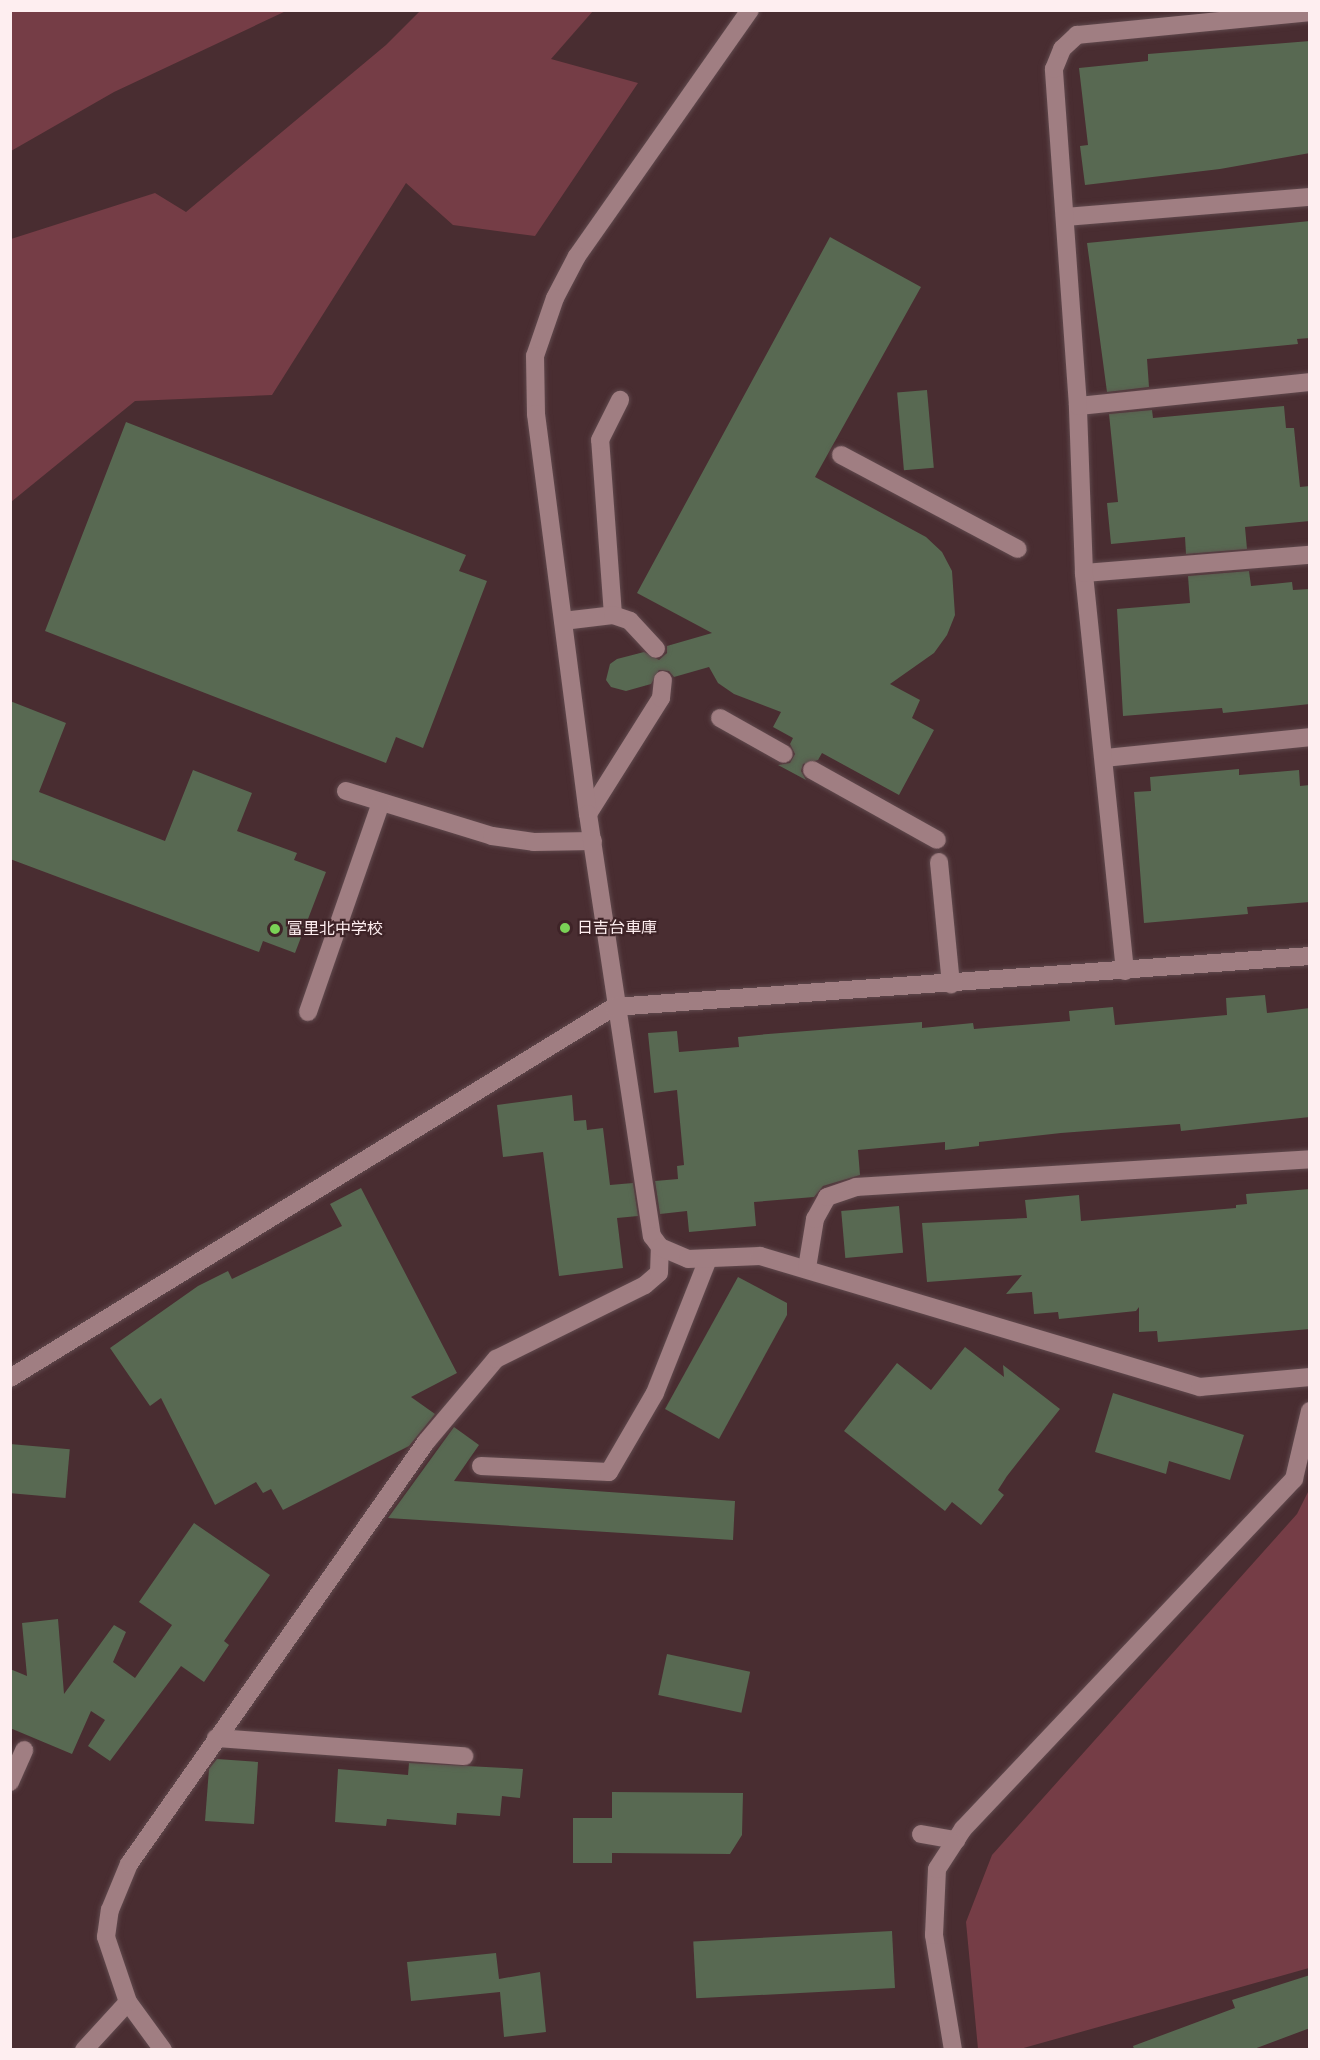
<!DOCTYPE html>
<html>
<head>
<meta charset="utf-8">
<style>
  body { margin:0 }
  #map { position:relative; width:1320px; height:2060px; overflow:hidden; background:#492d31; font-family:Raleway,"Noto Sans JP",sans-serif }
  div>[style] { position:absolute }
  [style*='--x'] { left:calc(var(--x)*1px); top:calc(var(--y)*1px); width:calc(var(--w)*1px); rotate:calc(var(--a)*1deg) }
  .green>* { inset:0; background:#753d46 }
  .building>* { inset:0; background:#586952; transform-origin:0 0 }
  .roads { filter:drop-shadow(0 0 2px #60494d) drop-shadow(0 0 2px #60494d) }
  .lane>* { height:18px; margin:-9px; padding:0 9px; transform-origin:9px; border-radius:9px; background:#a07e82 }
  .street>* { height:18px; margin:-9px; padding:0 9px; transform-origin:9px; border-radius:9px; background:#a07e82 }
  .dots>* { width:16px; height:16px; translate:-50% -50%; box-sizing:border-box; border:3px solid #3e2327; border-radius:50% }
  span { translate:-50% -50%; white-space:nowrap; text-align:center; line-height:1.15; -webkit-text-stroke:4.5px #3e2327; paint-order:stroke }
  .poi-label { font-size:16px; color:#feeef0 }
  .left { translate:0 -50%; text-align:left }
  .frame { position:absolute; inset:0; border:12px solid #feeef0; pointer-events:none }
</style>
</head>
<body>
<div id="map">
  <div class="green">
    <i style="clip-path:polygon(11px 10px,286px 10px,286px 11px,114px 92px,11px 151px)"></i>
    <i style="clip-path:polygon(420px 11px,593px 11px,551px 59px,638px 83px,535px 236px,453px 225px,406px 183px,272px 395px,135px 401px,11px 502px,11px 239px,155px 193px,186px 212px,386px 45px)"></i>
    <i style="clip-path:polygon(1309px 1490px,1309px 1968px,1020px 2049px,978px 2049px,966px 1922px,992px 1855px,1297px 1514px)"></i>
  </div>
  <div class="building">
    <i style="clip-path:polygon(1310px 41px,1310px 153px,1220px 169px,1085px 185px,1080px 146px,1088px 145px,1079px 68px,1148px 61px,1148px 54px)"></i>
    <i style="clip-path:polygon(1310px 221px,1310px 338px,1297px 339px,1298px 344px,1147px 359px,1149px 387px,1107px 392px,1087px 243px)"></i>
    <i style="clip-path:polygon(830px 237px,921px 287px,815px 477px,926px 537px,942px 552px,952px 571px,955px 615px,947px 635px,934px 653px,890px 684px,920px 700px,912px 718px,934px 730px,899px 795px,822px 753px,818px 760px,803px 764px,801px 771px,806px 780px,778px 765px,790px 763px,795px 754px,790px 744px,793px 738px,773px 727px,781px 712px,734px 694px,718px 683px,709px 667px,674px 677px,669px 671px,659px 670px,651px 684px,626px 691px,611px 687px,606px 680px,610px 664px,617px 659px,644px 652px,659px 660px,667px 653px,667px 646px,712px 633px,637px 593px)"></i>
    <i style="left:927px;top:390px;width:78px;height:30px;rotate:85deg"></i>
    <i style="clip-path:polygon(1284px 406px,1286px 428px,1294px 428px,1300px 487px,1310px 486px,1310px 521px,1245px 527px,1247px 549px,1186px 554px,1185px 537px,1111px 544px,1107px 503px,1118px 502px,1109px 414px,1152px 410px,1153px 418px)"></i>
    <i style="clip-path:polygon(126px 422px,466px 555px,459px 571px,487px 581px,423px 748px,396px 737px,386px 763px,45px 631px)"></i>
    <i style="clip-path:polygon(1249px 571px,1251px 586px,1292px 582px,1293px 590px,1310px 589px,1310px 704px,1223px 713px,1222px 708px,1123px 716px,1117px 609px,1190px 603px,1188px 576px)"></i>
    <i style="clip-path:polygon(10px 701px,66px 723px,39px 792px,165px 841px,193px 770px,252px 793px,237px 831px,297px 853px,294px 860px,326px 872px,295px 953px,263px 941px,259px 952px,10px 859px)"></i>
    <i style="clip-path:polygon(1239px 769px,1239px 775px,1299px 770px,1300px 786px,1310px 785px,1310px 902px,1247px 907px,1248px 914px,1144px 923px,1134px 792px,1151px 791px,1150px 777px)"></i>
    <i style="clip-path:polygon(1265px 995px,1267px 1013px,1310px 1008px,1310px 1117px,1181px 1131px,1180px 1124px,1061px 1133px,979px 1142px,979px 1146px,945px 1150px,945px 1142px,858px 1150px,860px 1175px,823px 1186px,814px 1197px,754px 1202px,756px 1226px,689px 1232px,687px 1211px,660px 1214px,655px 1181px,678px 1179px,677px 1166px,684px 1165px,677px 1090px,654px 1093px,648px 1033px,677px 1031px,679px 1052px,739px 1047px,738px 1037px,768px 1034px,922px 1022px,922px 1028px,973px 1023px,974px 1029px,1070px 1021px,1069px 1011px,1113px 1007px,1115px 1025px,1227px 1015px,1226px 998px)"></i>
    <i style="clip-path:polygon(572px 1095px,574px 1121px,586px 1120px,587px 1130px,603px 1128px,610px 1185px,633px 1183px,638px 1216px,617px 1218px,623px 1268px,559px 1276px,543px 1152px,503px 1157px,497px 1105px)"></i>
    <i style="clip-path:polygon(361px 1188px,457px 1373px,411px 1397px,435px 1414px,409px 1446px,283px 1510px,271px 1489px,263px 1493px,256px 1482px,215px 1505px,161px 1398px,150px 1406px,110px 1348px,198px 1286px,228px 1271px,232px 1279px,342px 1226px,330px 1204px)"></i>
    <i style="clip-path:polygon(1310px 1189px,1310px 1329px,1158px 1342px,1157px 1331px,1139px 1332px,1139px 1307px,1136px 1311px,1059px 1319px,1058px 1312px,1034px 1314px,1032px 1292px,1006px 1294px,1022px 1275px,927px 1282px,922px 1223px,1027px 1218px,1025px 1200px,1079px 1195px,1081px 1221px,1236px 1208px,1236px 1205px,1247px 1204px,1246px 1194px)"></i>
    <i style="left:899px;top:1206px;width:47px;height:58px;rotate:85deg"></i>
    <i style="clip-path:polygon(738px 1277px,787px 1303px,787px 1315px,719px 1439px,665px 1409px)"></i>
    <i style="clip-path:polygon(965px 1347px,1004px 1377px,1003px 1365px,1060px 1409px,1007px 1476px,998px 1490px,1004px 1495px,981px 1525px,952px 1502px,945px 1511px,844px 1431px,897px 1363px,931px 1390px)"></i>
    <i style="clip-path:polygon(1113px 1393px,1244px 1435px,1230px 1480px,1169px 1461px,1166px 1474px,1095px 1452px)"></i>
    <i style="clip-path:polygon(454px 1427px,479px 1445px,454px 1481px,735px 1501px,733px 1540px,388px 1518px)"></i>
    <i style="left:10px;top:1444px;width:60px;height:49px;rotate:5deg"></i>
    <i style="clip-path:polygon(194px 1523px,270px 1575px,224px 1641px,229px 1645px,204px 1682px,181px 1666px,110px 1761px,88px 1746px,105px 1720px,91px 1711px,72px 1754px,10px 1728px,10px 1669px,27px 1676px,22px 1623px,58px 1619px,64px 1694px,114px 1625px,126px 1632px,113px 1662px,135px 1678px,172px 1625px,139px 1602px)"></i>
    <i style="left:667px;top:1654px;width:85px;height:42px;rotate:12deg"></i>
    <i style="clip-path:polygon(217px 1759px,258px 1762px,254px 1824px,205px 1821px,209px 1769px)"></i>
    <i style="clip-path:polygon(409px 1763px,523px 1769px,520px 1798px,502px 1796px,500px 1816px,457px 1813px,456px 1825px,387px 1819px,386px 1826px,335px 1822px,338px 1769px,408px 1775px)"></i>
    <i style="clip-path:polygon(612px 1792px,743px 1793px,742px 1835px,730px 1854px,612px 1853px,612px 1863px,573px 1863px,573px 1818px,612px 1818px)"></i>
    <i style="left:892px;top:1931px;width:57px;height:199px;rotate:87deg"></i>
    <i style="clip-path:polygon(496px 1953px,499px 1979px,540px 1972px,546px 2032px,504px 2037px,500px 1992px,411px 2001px,407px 1962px)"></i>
    <i style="clip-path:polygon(1310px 1975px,1310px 2028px,1254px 2049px,1134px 2049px,1133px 2046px,1235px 2008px,1232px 2000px)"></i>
  </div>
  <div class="roads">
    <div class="lane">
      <i style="--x:841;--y:455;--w:200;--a:28"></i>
      <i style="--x:613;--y:615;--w:175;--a:-94.2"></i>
      <i style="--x:600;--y:440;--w:45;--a:-63.4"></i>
      <i style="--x:563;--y:621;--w:50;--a:-6.8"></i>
      <i style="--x:613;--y:615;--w:18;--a:19"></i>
      <i style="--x:630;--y:621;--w:38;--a:47"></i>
      <i style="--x:720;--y:718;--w:73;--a:29.4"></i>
      <i style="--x:812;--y:770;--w:143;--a:29.2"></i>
      <i style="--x:346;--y:791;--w:153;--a:17.1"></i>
      <i style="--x:492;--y:836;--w:42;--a:8.1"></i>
      <i style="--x:534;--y:842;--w:59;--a:-1"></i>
      <i style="--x:588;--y:814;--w:137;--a:-57.8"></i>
      <i style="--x:661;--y:698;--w:18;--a:-84"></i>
      <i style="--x:939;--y:862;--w:123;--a:84.4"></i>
      <i style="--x:308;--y:1012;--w:222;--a:-70.8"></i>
      <i style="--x:481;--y:1466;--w:128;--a:2.7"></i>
      <i style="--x:609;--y:1472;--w:91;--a:-59.8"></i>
      <i style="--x:655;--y:1393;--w:144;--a:-68.4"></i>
      <i style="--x:216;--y:1738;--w:249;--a:4.2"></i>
      <i style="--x:10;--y:1782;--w:35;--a:-66"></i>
      <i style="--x:921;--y:1834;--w:36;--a:10"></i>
      <i style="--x:84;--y:2050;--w:65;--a:-47.5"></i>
      <i style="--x:163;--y:2050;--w:59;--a:-126.1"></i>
      <i style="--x:128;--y:2002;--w:69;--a:-108.7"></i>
      <i style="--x:106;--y:1937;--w:27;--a:-82"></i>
      <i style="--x:110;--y:1910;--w:50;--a:-67.6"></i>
      <i style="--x:129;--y:1864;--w:516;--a:-54.86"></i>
      <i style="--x:426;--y:1442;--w:109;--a:-49.9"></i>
      <i style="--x:496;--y:1359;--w:166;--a:-26.4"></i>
      <i style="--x:645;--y:1285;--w:18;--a:-41"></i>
      <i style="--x:659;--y:1273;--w:26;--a:-88"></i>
    </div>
    <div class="street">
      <i style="--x:750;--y:10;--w:301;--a:125.1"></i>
      <i style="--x:577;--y:256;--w:47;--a:117.6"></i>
      <i style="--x:555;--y:298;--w:61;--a:109"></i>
      <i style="--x:535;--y:356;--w:58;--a:89"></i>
      <i style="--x:536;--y:414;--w:403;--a:82.6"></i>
      <i style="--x:588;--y:814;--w:427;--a:81.4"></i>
      <i style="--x:652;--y:1236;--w:14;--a:54"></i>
      <i style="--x:660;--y:1247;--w:30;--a:23"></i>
      <i style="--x:688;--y:1259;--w:72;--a:-2.4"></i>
      <i style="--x:760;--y:1256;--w:459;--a:16.6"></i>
      <i style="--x:1200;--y:1387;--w:110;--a:-5.2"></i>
      <i style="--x:1065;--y:217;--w:246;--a:-4.7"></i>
      <i style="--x:1078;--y:406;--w:233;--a:-5.9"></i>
      <i style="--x:1084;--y:573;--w:227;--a:-4.6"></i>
      <i style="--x:1105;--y:758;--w:206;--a:-5.8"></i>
      <i style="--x:1125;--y:971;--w:400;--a:-95.9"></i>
      <i style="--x:1084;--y:573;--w:167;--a:-92.1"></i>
      <i style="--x:1078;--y:406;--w:338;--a:-94.1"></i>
      <i style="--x:1054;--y:69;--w:22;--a:-68"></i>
      <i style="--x:1062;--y:49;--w:21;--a:-43"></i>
      <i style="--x:1077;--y:35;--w:234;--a:-5.6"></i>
      <i style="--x:807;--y:1268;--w:50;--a:-80.7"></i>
      <i style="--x:815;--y:1219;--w:25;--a:-61"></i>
      <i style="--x:827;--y:1197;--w:31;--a:-19"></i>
      <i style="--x:856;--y:1187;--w:455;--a:-3.5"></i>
      <i style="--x:10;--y:1378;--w:709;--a:-31.56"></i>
      <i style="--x:614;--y:1007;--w:698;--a:-4.19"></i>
      <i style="--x:953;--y:2050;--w:117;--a:-99.4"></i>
      <i style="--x:934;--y:1935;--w:66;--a:-87.4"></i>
      <i style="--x:937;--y:1869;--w:48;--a:-57"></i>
      <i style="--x:963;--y:1829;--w:482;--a:-46.6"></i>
      <i style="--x:1294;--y:1479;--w:70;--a:-76.8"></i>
    </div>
  </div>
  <div class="dots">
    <i style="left:565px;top:928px;background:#7ad156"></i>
    <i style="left:275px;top:929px;background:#7ad156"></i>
  </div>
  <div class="poi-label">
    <span class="left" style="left:577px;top:928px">日吉台車庫</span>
    <span class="left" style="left:287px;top:929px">富里北中学校</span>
  </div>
  <div class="frame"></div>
</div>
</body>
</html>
